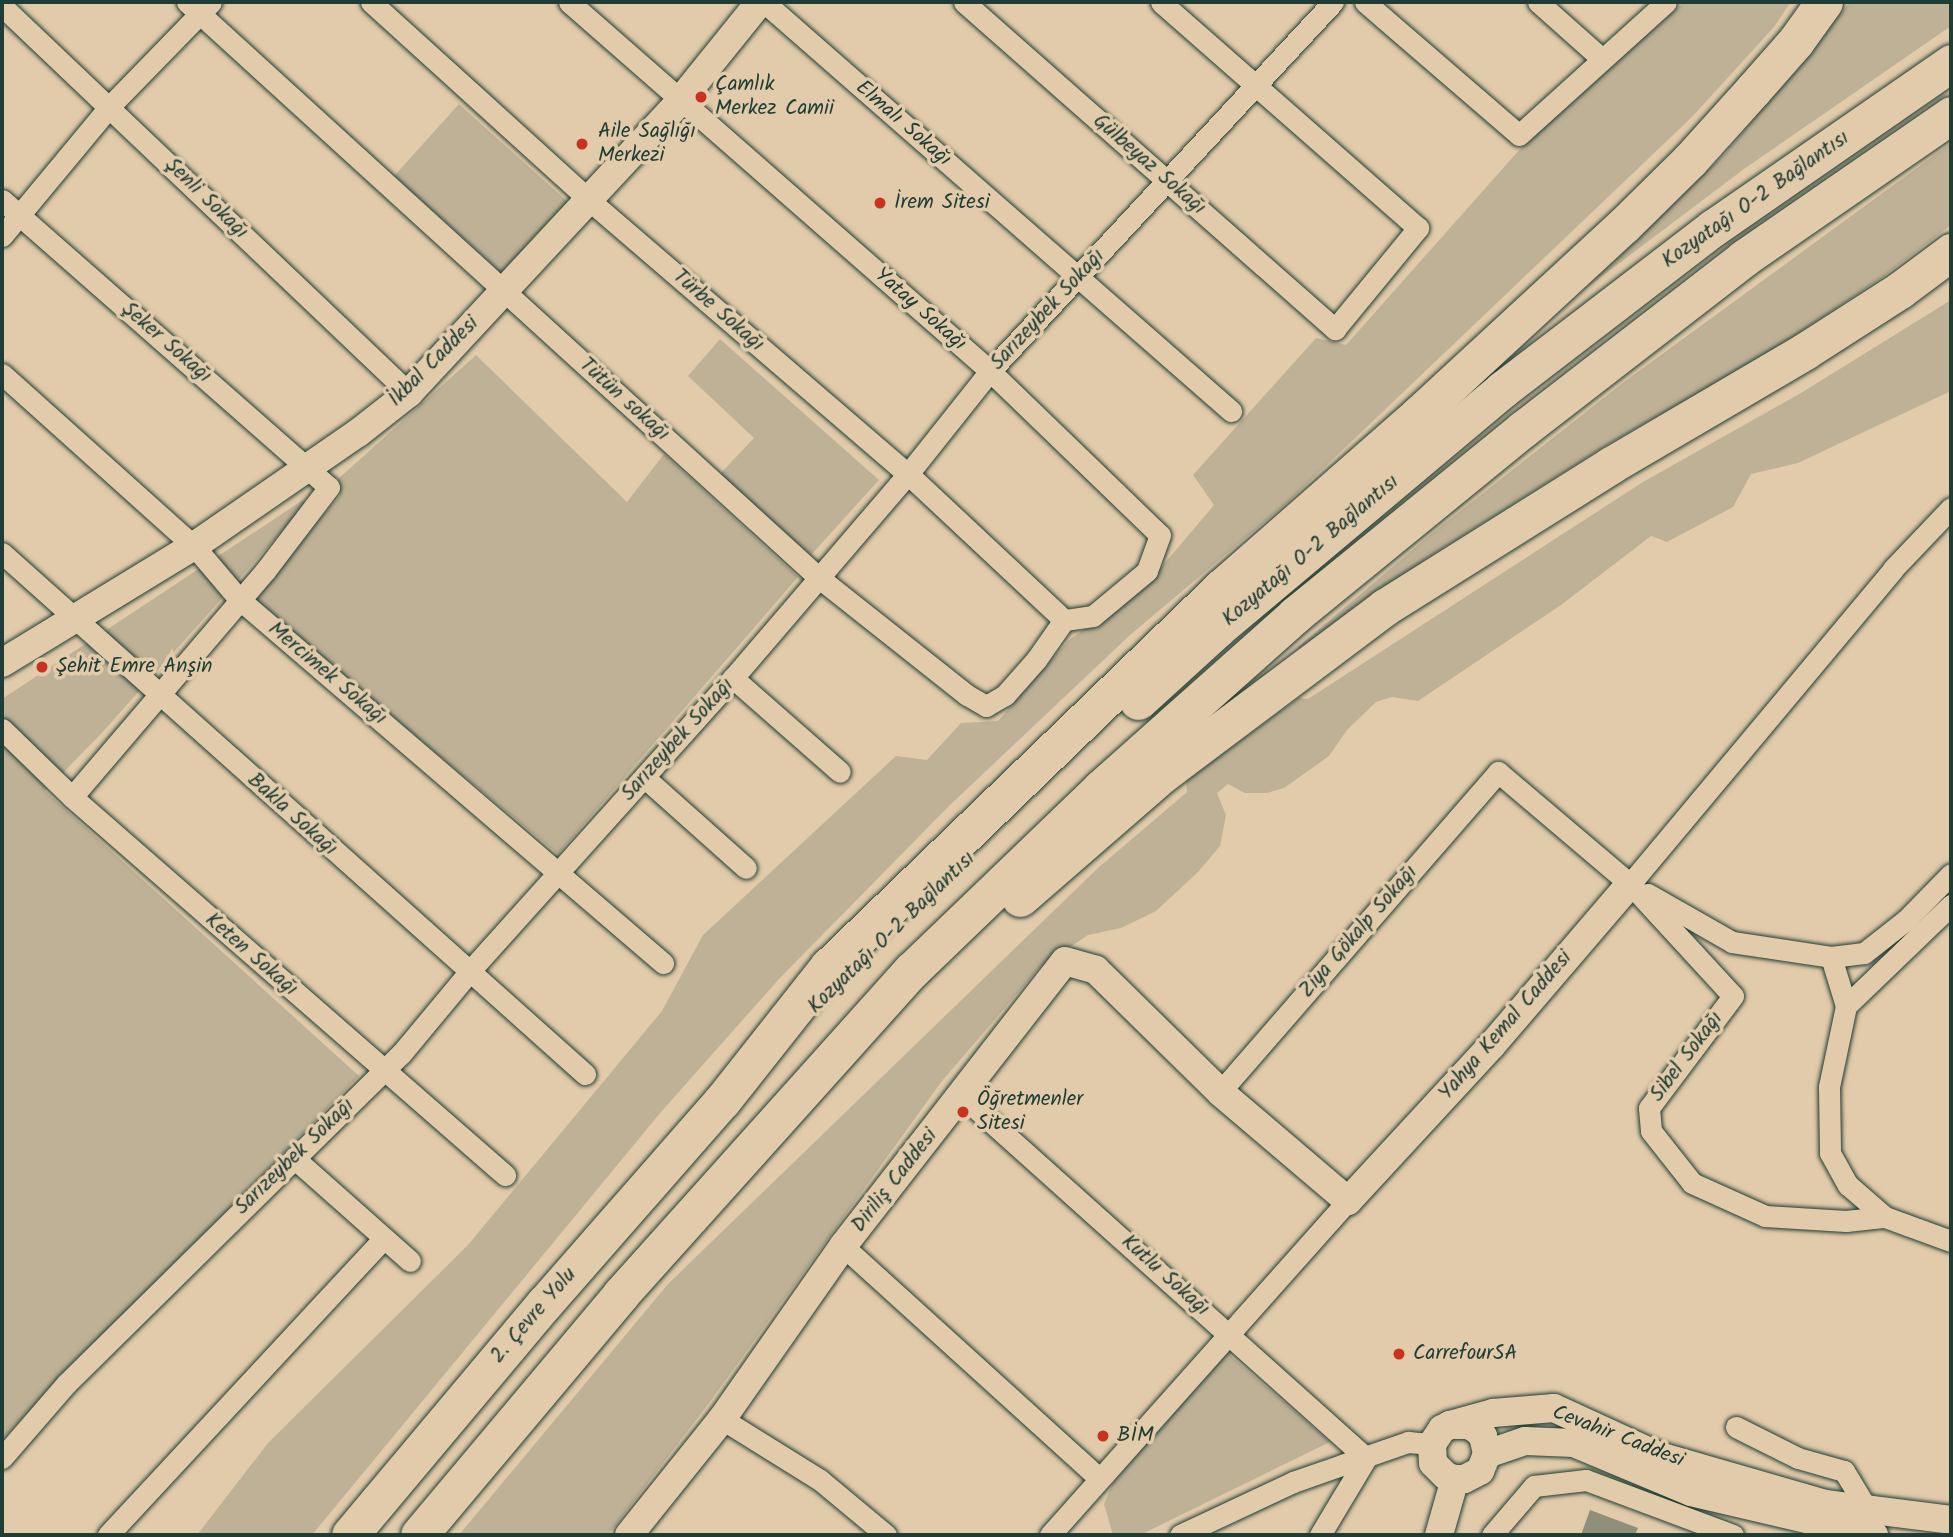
<!DOCTYPE html>
<html>
<head>
<meta charset="utf-8">
<style>
  body { margin:0 }
  #map { position:relative; width:1953px; height:1537px; overflow:hidden; background:#e2cbab; font-family:Kalam,sans-serif }
  div>[style] { position:absolute }
  [style*='--x'] { left:calc(var(--x)*1px); top:calc(var(--y)*1px); width:calc(var(--w)*1px); rotate:calc(var(--a)*1deg) }
  .green>* { inset:0; background:#bfb196; transform-origin:0 0 }
  .water>* { inset:0; background:#908f79 }
  .roads { filter:drop-shadow(0 0 2px #1f3d34) drop-shadow(0 0 2px #1f3d34) }
  .street>* { height:21px; margin:-10.5px; padding:0 10.5px; transform-origin:10.5px; border-radius:10.5px; background:#e2cbab }
  .secondary>* { height:28px; margin:-14px; padding:0 14px; transform-origin:14px; border-radius:14px; background:#e2cbab }
  .highway>* { height:37px; margin:-18.5px; padding:0 18.5px; transform-origin:18.5px; border-radius:18.5px; background:#e2cbab }
  .dots>* { width:19px; height:19px; translate:-50% -50%; box-sizing:border-box; border:4px solid #e2cbab; border-radius:50% }
  span { translate:-50% -50%; white-space:nowrap; text-align:center; line-height:1.15; -webkit-text-stroke:7px #e2cbab; paint-order:stroke }
  .poi-label { font-size:21px; color:#1f3d34 }
  .left { translate:0 -50%; text-align:left }
  .street-label { font-size:21px; color:#1f3d34 }
  .frame { position:absolute; inset:0; border:4px solid #1f3d34; pointer-events:none }
</style>
</head>
<body>
<div id="map">
  <div class="green">
    <i style="clip-path:polygon(1684px 2px,1791px 2px,1774px 27px,1693px 116px,1288px 502px,1130px 635px,949px 806px,779px 979px,661px 1112px,312px 1535px,197px 1535px,268px 1443px,468px 1245px,662px 1011px,703px 935px,896px 756px,927px 760px,961px 723px,998px 721px,1069px 640px,1148px 583px,1214px 505px,1193px 475px,1316px 338px,1346px 345px,1521px 148px)"></i>
    <i style="clip-path:polygon(1850px 2px,1951px 2px,1951px 26px,1744px 169px,1585px 289px,1725px 154px)"></i>
    <i style="left:459px;top:104px;width:149px;height:97px;rotate:42deg"></i>
    <i style="clip-path:polygon(1951px 143px,1951px 225px,1881px 278px,1778px 347px,1605px 446px,1426px 559px,1300px 650px,1298px 647px,1430px 535px,1624px 382px)"></i>
    <i style="clip-path:polygon(1951px 300px,1951px 391px,1798px 463px,1751px 474px,1733px 507px,1667px 542px,1651px 536px,1561px 605px,1418px 701px,1392px 697px,1376px 702px,1347px 730px,1329px 756px,1284px 788px,1267px 793px,1245px 793px,1228px 784px,1217px 793px,1226px 815px,1220px 846px,1198px 872px,1156px 911px,1121px 928px,1088px 935px,1040px 967px,942px 1081px,709px 1403px,608px 1535px,459px 1535px,668px 1284px,1099px 867px,1187px 792px,1186px 780px,1299px 698px,1308px 699px,1643px 482px,1801px 393px)"></i>
    <i style="clip-path:polygon(720px 339px,879px 480px,811px 555px,719px 475px,754px 438px,688px 376px)"></i>
    <i style="clip-path:polygon(476px 355px,627px 502px,664px 454px,798px 577px,558px 854px,250px 599px,340px 496px,338px 479px)"></i>
    <i style="clip-path:polygon(303px 500px,306px 504px,100px 735px,45px 791px,359px 1076px,2px 1439px,2px 699px)"></i>
    <i style="clip-path:polygon(1226px 1352px,1330px 1442px,1140px 1535px,1113px 1535px,1104px 1504px,1113px 1483px)"></i>
  </div>
  <div class="water">
    <i style="clip-path:polygon(1590px 1510px,1638px 1528px,1635px 1535px,1581px 1535px)"></i>
  </div>
  <div class="roads">
    <div class="street">
      <i style="--x:187;--y:2;--w:854;--a:42.34"></i>
      <i style="--x:818;--y:577;--w:190;--a:38.4"></i>
      <i style="--x:967;--y:695;--w:22;--a:30"></i>
      <i style="--x:986;--y:706;--w:22;--a:-30"></i>
      <i style="--x:1005;--y:695;--w:47;--a:-48.5"></i>
      <i style="--x:1036;--y:660;--w:49;--a:-55"></i>
      <i style="--x:371;--y:2;--w:294;--a:42.2"></i>
      <i style="--x:589;--y:200;--w:421;--a:40.7"></i>
      <i style="--x:908;--y:474;--w:214;--a:43.1"></i>
      <i style="--x:569;--y:2;--w:560;--a:41.23"></i>
      <i style="--x:990;--y:371;--w:236;--a:44"></i>
      <i style="--x:1160;--y:535;--w:38;--a:110"></i>
      <i style="--x:1147;--y:571;--w:70;--a:140.2"></i>
      <i style="--x:1093;--y:616;--w:29;--a:172"></i>
      <i style="--x:764;--y:2;--w:621;--a:41.21"></i>
      <i style="--x:964;--y:2;--w:495;--a:41.4"></i>
      <i style="--x:1335;--y:329;--w:131;--a:-50.6"></i>
      <i style="--x:1418;--y:228;--w:342;--a:-138.7"></i>
      <i style="--x:1365;--y:2;--w:203;--a:40.8"></i>
      <i style="--x:1519;--y:135;--w:198;--a:-42.1"></i>
      <i style="--x:1538;--y:2;--w:86;--a:41.7"></i>
      <i style="--x:2;--y:6;--w:562;--a:43.56"></i>
      <i style="--x:2;--y:200;--w:435;--a:41.3"></i>
      <i style="--x:329;--y:487;--w:106;--a:127.3"></i>
      <i style="--x:265;--y:571;--w:297;--a:130.5"></i>
      <i style="--x:2;--y:236;--w:168;--a:-50.3"></i>
      <i style="--x:109;--y:107;--w:146;--a:-45.8"></i>
      <i style="--x:2;--y:374;--w:258;--a:41.9"></i>
      <i style="--x:194;--y:546;--w:70;--a:49.7"></i>
      <i style="--x:239;--y:599;--w:559;--a:40.65"></i>
      <i style="--x:2;--y:553;--w:782;--a:41.79"></i>
      <i style="--x:733;--y:678;--w:142;--a:41.3"></i>
      <i style="--x:2;--y:729;--w:98;--a:44.2"></i>
      <i style="--x:72;--y:797;--w:575;--a:41.12"></i>
      <i style="--x:645;--y:778;--w:135;--a:41.7"></i>
      <i style="--x:1630;--y:884;--w:410;--a:-50.1"></i>
      <i style="--x:1893;--y:569;--w:84;--a:-46.4"></i>
      <i style="--x:1648;--y:894;--w:97;--a:29.7"></i>
      <i style="--x:1732;--y:942;--w:100;--a:8.6"></i>
      <i style="--x:1831;--y:957;--w:33;--a:-7"></i>
      <i style="--x:1864;--y:953;--w:53;--a:-38.2"></i>
      <i style="--x:1906;--y:920;--w:64;--a:-45.6"></i>
      <i style="--x:1831;--y:957;--w:51;--a:73"></i>
      <i style="--x:1846;--y:1006;--w:83;--a:101.9"></i>
      <i style="--x:1829;--y:1087;--w:66;--a:89.1"></i>
      <i style="--x:1830;--y:1153;--w:37;--a:61"></i>
      <i style="--x:1848;--y:1185;--w:49;--a:40.9"></i>
      <i style="--x:1885;--y:1217;--w:70;--a:20"></i>
      <i style="--x:1846;--y:1006;--w:146;--a:-43.9"></i>
      <i style="--x:1220;--y:1092;--w:424;--a:-49"></i>
      <i style="--x:1498;--y:772;--w:173;--a:40.3"></i>
      <i style="--x:1630;--y:884;--w:152;--a:47.4"></i>
      <i style="--x:1733;--y:996;--w:140;--a:126.9"></i>
      <i style="--x:1649;--y:1108;--w:23;--a:85"></i>
      <i style="--x:1651;--y:1131;--w:66;--a:51.7"></i>
      <i style="--x:1692;--y:1183;--w:80;--a:24.3"></i>
      <i style="--x:1765;--y:1216;--w:81;--a:3.5"></i>
      <i style="--x:1846;--y:1221;--w:39;--a:-6"></i>
      <i style="--x:962;--y:1096;--w:542;--a:41.86"></i>
      <i style="--x:294;--y:1158;--w:155;--a:41.6"></i>
      <i style="--x:843;--y:1246;--w:345;--a:42.2"></i>
      <i style="--x:722;--y:1419;--w:115;--a:31.9"></i>
      <i style="--x:820;--y:1480;--w:86;--a:39.8"></i>
      <i style="--x:1736;--y:1427;--w:69;--a:26.6"></i>
      <i style="--x:1798;--y:1458;--w:48;--a:15.8"></i>
      <i style="--x:1844;--y:1471;--w:44;--a:58.8"></i>
      <i style="--x:2;--y:1458;--w:98;--a:-49.1"></i>
      <i style="--x:66;--y:1384;--w:470;--a:-44.6"></i>
      <i style="--x:401;--y:1054;--w:107;--a:-50.3"></i>
      <i style="--x:469;--y:972;--w:395;--a:-48.1"></i>
      <i style="--x:733;--y:678;--w:269;--a:-49.4"></i>
      <i style="--x:908;--y:474;--w:132;--a:-51.5"></i>
      <i style="--x:990;--y:371;--w:504;--a:-47.09"></i>
      <i style="--x:108;--y:1535;--w:405;--a:-47.1"></i>
      <i style="--x:1050;--y:1535;--w:448;--a:-48.3"></i>
      <i style="--x:1180;--y:1535;--w:125;--a:-25.1"></i>
      <i style="--x:1293;--y:1482;--w:122;--a:-19.2"></i>
      <i style="--x:1408;--y:1442;--w:24;--a:5"></i>
      <i style="--x:1320;--y:1535;--w:90;--a:-59.1"></i>
      <i style="--x:1492;--y:1535;--w:65;--a:-49.4"></i>
      <i style="--x:1534;--y:1486;--w:52;--a:-6.6"></i>
      <i style="--x:1586;--y:1480;--w:157;--a:20.5"></i>
    </div>
    <div class="secondary">
      <i style="--x:2;--y:663;--w:225;--a:-31.4"></i>
      <i style="--x:194;--y:546;--w:199;--a:-34.6"></i>
      <i style="--x:358;--y:433;--w:65;--a:-38.1"></i>
      <i style="--x:409;--y:393;--w:398;--a:-47.1"></i>
      <i style="--x:680;--y:101;--w:127;--a:-51.1"></i>
      <i style="--x:1450;--y:1425;--w:18;--a:0"></i>
      <i style="--x:1468;--y:1425;--w:9;--a:27"></i>
      <i style="--x:1476;--y:1429;--w:10;--a:45"></i>
      <i style="--x:1483;--y:1436;--w:18;--a:77"></i>
      <i style="--x:1487;--y:1454;--w:18;--a:112"></i>
      <i style="--x:1480;--y:1471;--w:18;--a:153"></i>
      <i style="--x:1464;--y:1479;--w:9;--a:180"></i>
      <i style="--x:1455;--y:1479;--w:9;--a:-162"></i>
      <i style="--x:1446;--y:1476;--w:18;--a:-135"></i>
      <i style="--x:1433;--y:1463;--w:19;--a:-93"></i>
      <i style="--x:1432;--y:1444;--w:18;--a:-56"></i>
      <i style="--x:1442;--y:1429;--w:9;--a:-27"></i>
      <i style="--x:1450;--y:1425;--w:45;--a:-15.6"></i>
      <i style="--x:1493;--y:1413;--w:61;--a:-4.7"></i>
      <i style="--x:1554;--y:1408;--w:115;--a:24.6"></i>
      <i style="--x:1659;--y:1456;--w:173;--a:16.1"></i>
      <i style="--x:1825;--y:1504;--w:127;--a:7.2"></i>
      <i style="--x:1487;--y:1454;--w:40;--a:-18.9"></i>
      <i style="--x:1525;--y:1441;--w:49;--a:2.3"></i>
      <i style="--x:1574;--y:1443;--w:127;--a:22.7"></i>
      <i style="--x:1691;--y:1492;--w:188;--a:13.2"></i>
      <i style="--x:629;--y:1535;--w:149;--a:-51.3"></i>
      <i style="--x:722;--y:1419;--w:211;--a:-55"></i>
      <i style="--x:843;--y:1246;--w:361;--a:-52.1"></i>
      <i style="--x:1065;--y:961;--w:32;--a:16"></i>
      <i style="--x:1096;--y:970;--w:174;--a:44.5"></i>
      <i style="--x:1220;--y:1092;--w:168;--a:40.4"></i>
      <i style="--x:1348;--y:1201;--w:212;--a:-47.3"></i>
      <i style="--x:1492;--y:1045;--w:212;--a:-49.4"></i>
      <i style="--x:1439;--y:1535;--w:58;--a:-74.1"></i>
    </div>
    <div class="highway">
      <i style="--x:1138;--y:701;--w:107;--a:-42.3"></i>
      <i style="--x:1217;--y:629;--w:373;--a:-40"></i>
      <i style="--x:1503;--y:389;--w:265;--a:-37.5"></i>
      <i style="--x:1713;--y:228;--w:290;--a:-34.7"></i>
      <i style="--x:1020;--y:898;--w:191;--a:-41"></i>
      <i style="--x:1164;--y:773;--w:276;--a:-36.9"></i>
      <i style="--x:1385;--y:607;--w:267;--a:-32.1"></i>
      <i style="--x:1611;--y:465;--w:225;--a:-30.4"></i>
      <i style="--x:1805;--y:351;--w:113;--a:-32.7"></i>
      <i style="--x:1900;--y:290;--w:64;--a:-36.7"></i>
      <i style="--x:350;--y:1535;--w:302;--a:-50"></i>
      <i style="--x:544;--y:1304;--w:270;--a:-48.8"></i>
      <i style="--x:722;--y:1101;--w:171;--a:-51.7"></i>
      <i style="--x:828;--y:967;--w:546;--a:-43.96"></i>
      <i style="--x:1221;--y:588;--w:264;--a:-41.3"></i>
      <i style="--x:1419;--y:414;--w:277;--a:-42.7"></i>
      <i style="--x:1623;--y:226;--w:94;--a:-44.6"></i>
      <i style="--x:1690;--y:160;--w:94;--a:-48"></i>
      <i style="--x:1753;--y:90;--w:65;--a:-48.7"></i>
      <i style="--x:1796;--y:41;--w:48;--a:-54.3"></i>
      <i style="--x:419;--y:1535;--w:314;--a:-50"></i>
      <i style="--x:621;--y:1294;--w:435;--a:-48.1"></i>
      <i style="--x:912;--y:970;--w:262;--a:-43.9"></i>
      <i style="--x:1101;--y:788;--w:260;--a:-41.7"></i>
      <i style="--x:1295;--y:615;--w:294;--a:-39.2"></i>
      <i style="--x:1523;--y:429;--w:279;--a:-37.7"></i>
      <i style="--x:1744;--y:258;--w:252;--a:-34.6"></i>
    </div>
  </div>
  <div class="dots">
    <i style="left:701px;top:97px;background:#c8321e"></i>
    <i style="left:582px;top:144px;background:#c8321e"></i>
    <i style="left:880px;top:203px;background:#c8321e"></i>
    <i style="left:42px;top:667px;background:#c8321e"></i>
    <i style="left:963px;top:1112px;background:#c8321e"></i>
    <i style="left:1399px;top:1354px;background:#c8321e"></i>
    <i style="left:1103px;top:1436px;background:#c8321e"></i>
  </div>
  <div class="poi-label">
    <span class="left" style="left:715px;top:97px">Çamlık<br>Merkez Camii</span>
    <span class="left" style="left:598px;top:144px">Aile Sağlığı<br>Merkezi</span>
    <span class="left" style="left:894px;top:203px">İrem Sitesi</span>
    <span class="left" style="left:56px;top:667px">Şehit Emre Anşin</span>
    <span class="left" style="left:977px;top:1112px">Öğretmenler<br>Sitesi</span>
    <span class="left" style="left:1413px;top:1354px">CarrefourSA</span>
    <span class="left" style="left:1117px;top:1436px">BİM</span>
  </div>
  <div class="street-label">
    <span style="left:903px;top:124px;rotate:41deg">Elmalı Sokağı</span>
    <span style="left:1149px;top:165px;rotate:41deg">Gülbeyaz Sokağı</span>
    <span style="left:206px;top:199px;rotate:44deg">Şenli Sokağı</span>
    <span style="left:1756px;top:200px;rotate:-35deg">Kozyatağı O-2 Bağlantısı</span>
    <span style="left:920px;top:310px;rotate:41deg">Yatay Sokağı</span>
    <span style="left:1048px;top:310px;rotate:-47deg">Sarızeybek Sokağı</span>
    <span style="left:718px;top:311px;rotate:41deg">Türbe Sokağı</span>
    <span style="left:166px;top:343px;rotate:41deg">Şeker Sokağı</span>
    <span style="left:434px;top:362px;rotate:-45deg">İkbal Caddesi</span>
    <span style="left:624px;top:400px;rotate:42deg">Tütün sokağı</span>
    <span style="left:1311px;top:551px;rotate:-40deg">Kozyatağı O-2 Bağlantısı</span>
    <span style="left:327px;top:674px;rotate:40deg">Mercimek Sokağı</span>
    <span style="left:678px;top:740px;rotate:-48deg">Sarızeybek Sokağı</span>
    <span style="left:292px;top:815px;rotate:42deg">Bakla Sokağı</span>
    <span style="left:1359px;top:932px;rotate:-49deg">Ziya Gökalp Sokağı</span>
    <span style="left:892px;top:933px;rotate:-44deg">Kozyatağı O-2 Bağlantısı</span>
    <span style="left:251px;top:955px;rotate:41deg">Keten Sokağı</span>
    <span style="left:1506px;top:1026px;rotate:-49deg">Yahya Kemal Caddesi</span>
    <span style="left:1687px;top:1057px;rotate:-53deg">Sibel Sokağı</span>
    <span style="left:295px;top:1157px;rotate:-44deg">Sarızeybek Sokağı</span>
    <span style="left:895px;top:1181px;rotate:-52deg">Diriliş Caddesi</span>
    <span style="left:1165px;top:1276px;rotate:42deg">Kutlu Sokağı</span>
    <span style="left:534px;top:1316px;rotate:-49deg">2. Çevre Yolu</span>
    <span style="left:1618px;top:1437px;rotate:21deg">Cevahir Caddesi</span>
  </div>
  <div class="frame"></div>
</div>
</body>
</html>
